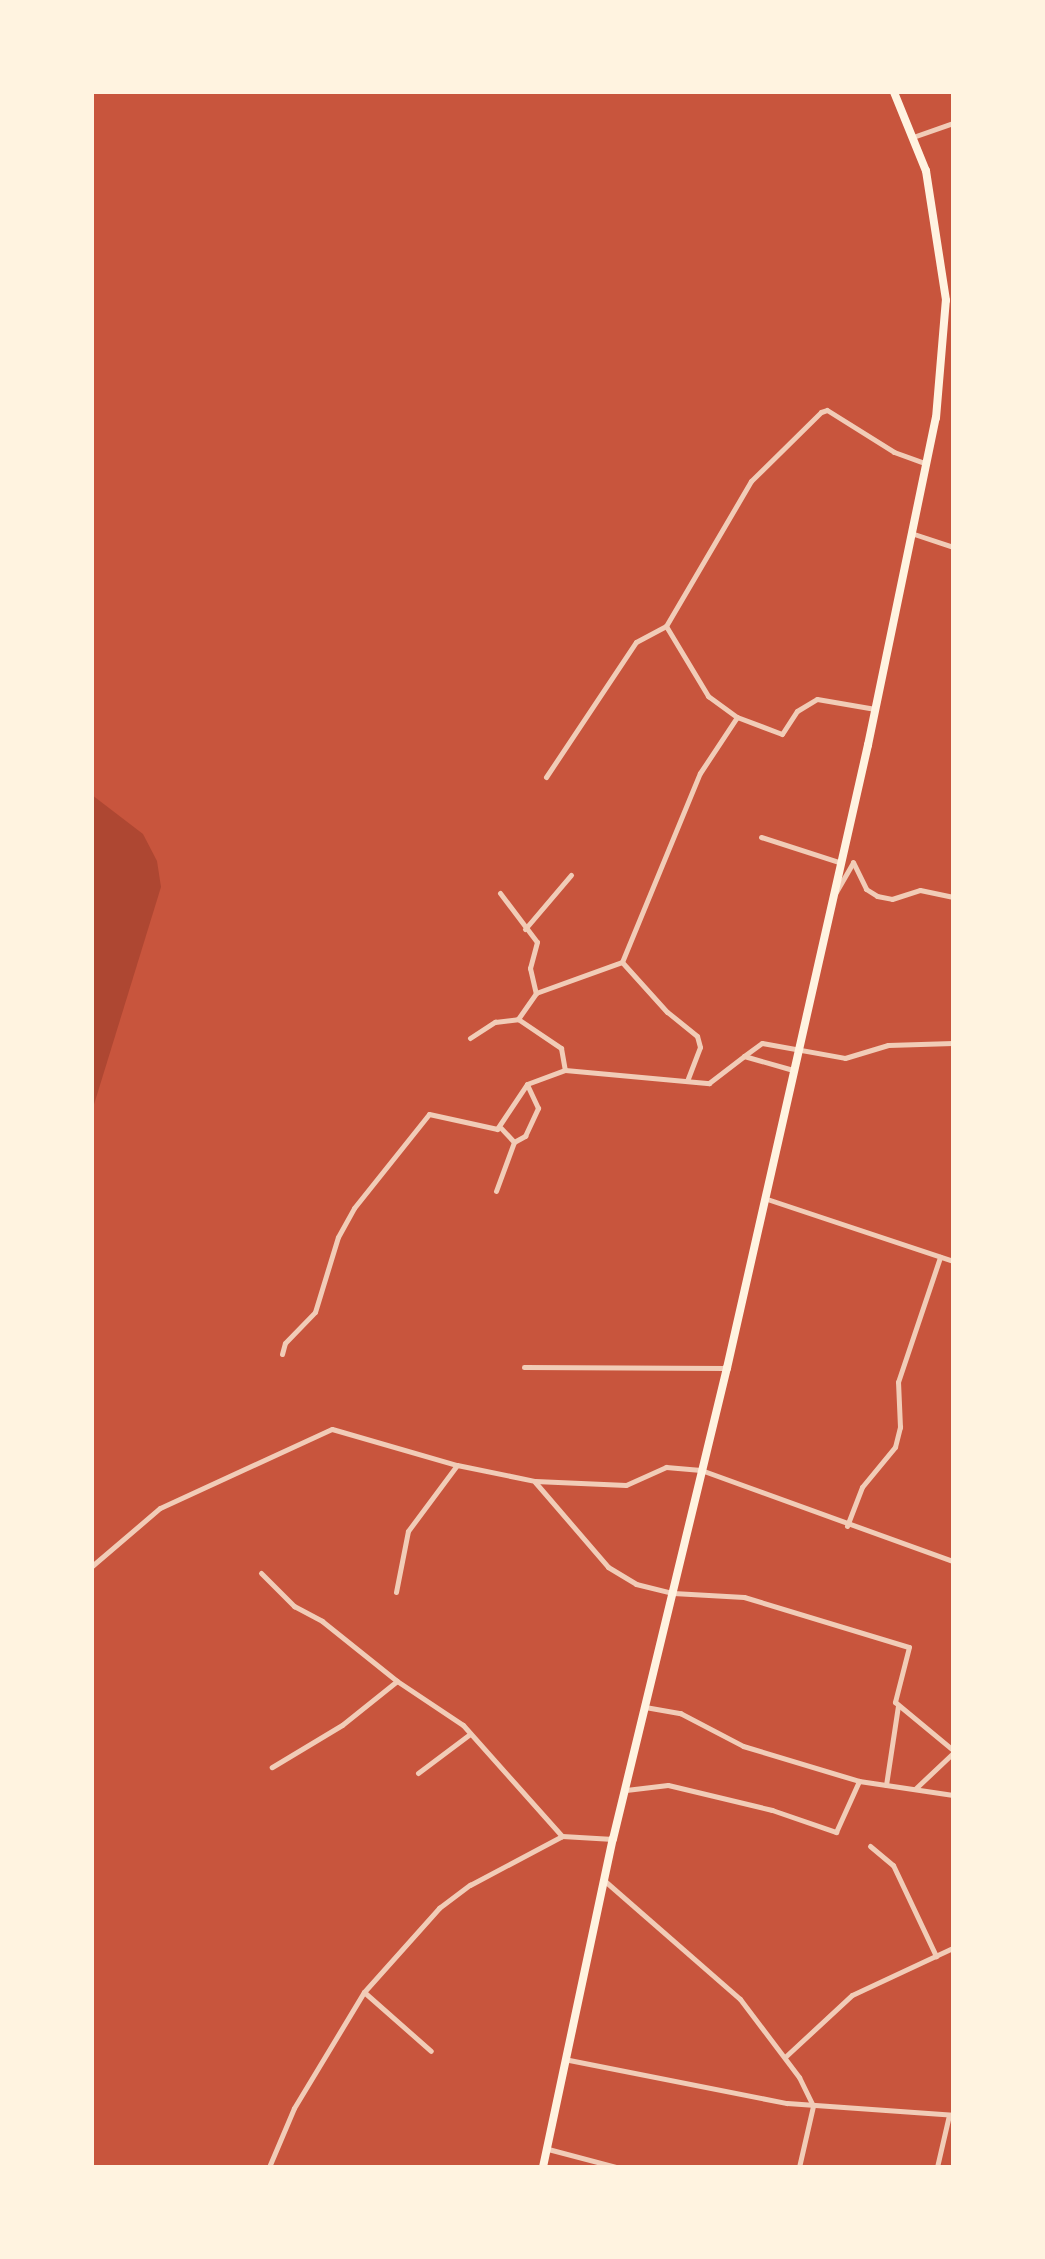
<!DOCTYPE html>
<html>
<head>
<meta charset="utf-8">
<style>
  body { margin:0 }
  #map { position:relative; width:1045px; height:2259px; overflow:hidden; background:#c8553d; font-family:Manrope,sans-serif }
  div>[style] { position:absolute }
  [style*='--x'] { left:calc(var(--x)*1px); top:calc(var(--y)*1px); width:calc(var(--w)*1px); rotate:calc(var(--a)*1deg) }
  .green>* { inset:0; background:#ae4732 }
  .minor>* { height:5px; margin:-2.5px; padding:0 2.5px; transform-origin:2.5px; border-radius:2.5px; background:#f1ccb7 }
  .secondary>* { height:8px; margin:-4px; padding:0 4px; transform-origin:4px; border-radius:4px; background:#fff3e0 }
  span { translate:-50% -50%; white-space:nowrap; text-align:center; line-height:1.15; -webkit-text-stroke:6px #fff3e0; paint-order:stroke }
  .frame { position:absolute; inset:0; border:94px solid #fff3e0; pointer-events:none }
</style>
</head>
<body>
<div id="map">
  <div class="green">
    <i style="clip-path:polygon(92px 795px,143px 834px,157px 861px,161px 887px,92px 1111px)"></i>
  </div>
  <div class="minor">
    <i style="--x:913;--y:137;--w:42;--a:-19.3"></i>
    <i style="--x:914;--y:534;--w:41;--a:18.4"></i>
    <i style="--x:666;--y:626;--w:82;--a:59"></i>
    <i style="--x:708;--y:696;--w:36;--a:36"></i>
    <i style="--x:546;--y:777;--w:162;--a:-56.3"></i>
    <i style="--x:636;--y:642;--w:34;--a:-28"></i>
    <i style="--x:666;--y:626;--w:168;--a:-59.6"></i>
    <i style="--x:751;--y:481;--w:98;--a:-44.6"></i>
    <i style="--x:821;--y:412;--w:6;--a:-18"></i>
    <i style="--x:827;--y:410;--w:79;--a:32.1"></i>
    <i style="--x:894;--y:452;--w:35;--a:20"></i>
    <i style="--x:761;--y:837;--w:82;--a:17.8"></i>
    <i style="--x:853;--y:862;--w:30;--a:64"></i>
    <i style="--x:866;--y:889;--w:13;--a:32"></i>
    <i style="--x:877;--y:896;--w:15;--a:11"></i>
    <i style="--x:892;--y:899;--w:29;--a:-18"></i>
    <i style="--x:920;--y:890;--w:34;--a:12"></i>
    <i style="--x:836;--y:892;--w:34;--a:-60"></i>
    <i style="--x:500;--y:893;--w:61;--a:52.9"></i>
    <i style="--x:537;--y:942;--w:27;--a:105"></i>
    <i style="--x:530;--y:968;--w:26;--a:77"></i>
    <i style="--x:525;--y:929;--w:71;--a:-49.6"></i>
    <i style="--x:518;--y:1019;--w:52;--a:34"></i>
    <i style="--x:561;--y:1048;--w:22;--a:80"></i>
    <i style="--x:470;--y:1038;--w:30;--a:-33"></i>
    <i style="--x:495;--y:1022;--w:23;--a:-7"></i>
    <i style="--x:518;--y:1019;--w:32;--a:-55"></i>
    <i style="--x:536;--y:993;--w:91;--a:-19.8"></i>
    <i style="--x:744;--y:1056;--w:22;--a:-36"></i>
    <i style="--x:762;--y:1043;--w:84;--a:10.2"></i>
    <i style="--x:845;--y:1058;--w:45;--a:-16.8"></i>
    <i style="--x:888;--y:1045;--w:65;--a:-1.8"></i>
    <i style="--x:687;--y:1081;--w:36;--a:-69"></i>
    <i style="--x:700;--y:1047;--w:11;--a:-105"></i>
    <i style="--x:697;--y:1036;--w:38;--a:-141"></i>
    <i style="--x:667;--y:1012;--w:67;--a:-132"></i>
    <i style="--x:622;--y:962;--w:204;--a:-67.6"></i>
    <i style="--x:700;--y:773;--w:67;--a:-56.5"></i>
    <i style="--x:737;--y:717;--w:48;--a:20.7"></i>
    <i style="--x:782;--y:734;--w:27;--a:-57"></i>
    <i style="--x:797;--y:711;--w:23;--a:-31"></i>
    <i style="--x:817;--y:699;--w:59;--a:9.8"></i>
    <i style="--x:514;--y:1142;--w:13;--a:-29"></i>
    <i style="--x:525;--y:1136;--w:31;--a:-65"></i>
    <i style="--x:538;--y:1108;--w:26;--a:-115"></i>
    <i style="--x:496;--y:1191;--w:52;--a:-69.8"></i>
    <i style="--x:514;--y:1142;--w:19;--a:-133"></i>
    <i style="--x:764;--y:1198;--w:199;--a:18.4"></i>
    <i style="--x:282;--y:1354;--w:11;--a:-75"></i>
    <i style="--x:285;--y:1343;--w:43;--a:-45.9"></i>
    <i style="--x:315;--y:1312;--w:78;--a:-73"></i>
    <i style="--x:338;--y:1237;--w:33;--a:-61"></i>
    <i style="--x:354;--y:1208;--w:120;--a:-51.4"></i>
    <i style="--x:429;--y:1114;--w:70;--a:12.4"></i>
    <i style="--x:497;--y:1129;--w:54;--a:-56.3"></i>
    <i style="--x:527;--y:1084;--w:40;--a:-20.2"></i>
    <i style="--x:565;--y:1070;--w:145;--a:5.2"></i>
    <i style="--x:709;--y:1083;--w:44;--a:-37.6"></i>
    <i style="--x:744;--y:1056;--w:51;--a:15.9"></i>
    <i style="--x:524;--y:1367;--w:202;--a:0.3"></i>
    <i style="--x:535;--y:1482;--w:112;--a:49.3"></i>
    <i style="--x:608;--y:1567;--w:33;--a:31"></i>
    <i style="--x:636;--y:1584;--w:38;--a:14"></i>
    <i style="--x:673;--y:1593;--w:71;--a:3.2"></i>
    <i style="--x:744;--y:1597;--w:172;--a:16.9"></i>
    <i style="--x:909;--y:1647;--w:57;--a:104.3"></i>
    <i style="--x:895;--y:1702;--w:75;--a:39.6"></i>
    <i style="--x:847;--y:1526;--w:42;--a:-69"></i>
    <i style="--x:862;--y:1487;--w:52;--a:-50.5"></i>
    <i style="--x:895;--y:1447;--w:21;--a:-76"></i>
    <i style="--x:900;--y:1427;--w:45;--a:-92.5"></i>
    <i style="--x:898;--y:1382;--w:132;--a:-71.4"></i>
    <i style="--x:92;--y:1566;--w:89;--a:-40.5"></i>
    <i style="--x:160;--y:1508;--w:189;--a:-24.7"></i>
    <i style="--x:332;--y:1429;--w:130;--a:16.1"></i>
    <i style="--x:457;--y:1465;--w:80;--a:11.6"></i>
    <i style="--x:535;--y:1481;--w:91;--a:2.5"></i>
    <i style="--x:626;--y:1485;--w:44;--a:-24.2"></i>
    <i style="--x:666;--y:1467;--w:35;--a:5"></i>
    <i style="--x:701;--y:1470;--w:268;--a:19.9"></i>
    <i style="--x:261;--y:1573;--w:47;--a:45"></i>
    <i style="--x:294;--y:1606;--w:32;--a:28"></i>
    <i style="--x:322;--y:1621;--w:96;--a:38.7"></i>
    <i style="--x:397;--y:1681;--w:70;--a:141.3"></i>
    <i style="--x:342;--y:1725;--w:82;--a:149"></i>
    <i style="--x:396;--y:1592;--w:62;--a:-78.9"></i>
    <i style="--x:408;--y:1531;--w:82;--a:-53.4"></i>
    <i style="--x:397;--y:1681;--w:79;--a:33.7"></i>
    <i style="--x:463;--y:1725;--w:149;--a:48.3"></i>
    <i style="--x:645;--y:1707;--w:36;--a:10"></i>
    <i style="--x:680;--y:1713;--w:71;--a:27.6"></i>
    <i style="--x:743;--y:1746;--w:121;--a:16.8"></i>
    <i style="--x:859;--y:1781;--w:95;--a:8.5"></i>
    <i style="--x:418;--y:1773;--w:65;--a:-36.9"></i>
    <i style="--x:886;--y:1785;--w:80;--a:-81.4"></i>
    <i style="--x:916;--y:1788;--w:51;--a:-43.4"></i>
    <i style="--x:626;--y:1790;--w:42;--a:-6.8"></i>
    <i style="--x:668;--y:1785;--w:107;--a:13.5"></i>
    <i style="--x:772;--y:1810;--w:68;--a:19"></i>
    <i style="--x:836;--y:1832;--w:56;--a:-65.7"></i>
    <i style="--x:870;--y:1846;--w:30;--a:40"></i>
    <i style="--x:893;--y:1865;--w:101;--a:64.7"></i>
    <i style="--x:606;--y:1882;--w:178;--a:41.1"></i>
    <i style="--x:740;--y:1999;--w:98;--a:52.9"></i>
    <i style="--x:799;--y:2077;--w:32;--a:64"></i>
    <i style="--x:813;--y:2106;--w:63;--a:102.9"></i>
    <i style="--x:364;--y:1992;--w:89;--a:41.4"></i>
    <i style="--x:785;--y:2057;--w:91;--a:-42.8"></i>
    <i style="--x:852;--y:1995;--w:111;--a:-25"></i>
    <i style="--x:569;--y:2060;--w:222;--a:11.2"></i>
    <i style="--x:787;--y:2103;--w:166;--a:4.1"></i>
    <i style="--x:548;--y:2149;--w:70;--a:14.8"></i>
    <i style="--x:269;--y:2167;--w:64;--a:-67"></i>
    <i style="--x:294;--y:2108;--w:135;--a:-58.9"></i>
    <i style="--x:364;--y:1992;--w:113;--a:-48.2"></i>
    <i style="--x:439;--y:1908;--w:39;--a:-37"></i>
    <i style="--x:470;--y:1885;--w:104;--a:-28"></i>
    <i style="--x:562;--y:1836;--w:51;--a:3.4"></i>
    <i style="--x:937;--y:2167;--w:53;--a:-77"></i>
  </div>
  <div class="secondary">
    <i style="--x:543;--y:2167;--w:335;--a:-78"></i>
    <i style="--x:613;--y:1839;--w:485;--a:-76.4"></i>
    <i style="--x:727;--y:1368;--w:639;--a:-77.25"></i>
    <i style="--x:868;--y:745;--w:334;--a:-78.3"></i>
    <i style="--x:936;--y:418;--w:118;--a:-85.2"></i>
    <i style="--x:946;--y:300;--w:131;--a:-98.8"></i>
    <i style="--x:926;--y:171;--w:85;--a:-112.1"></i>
  </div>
  <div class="frame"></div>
</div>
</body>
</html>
